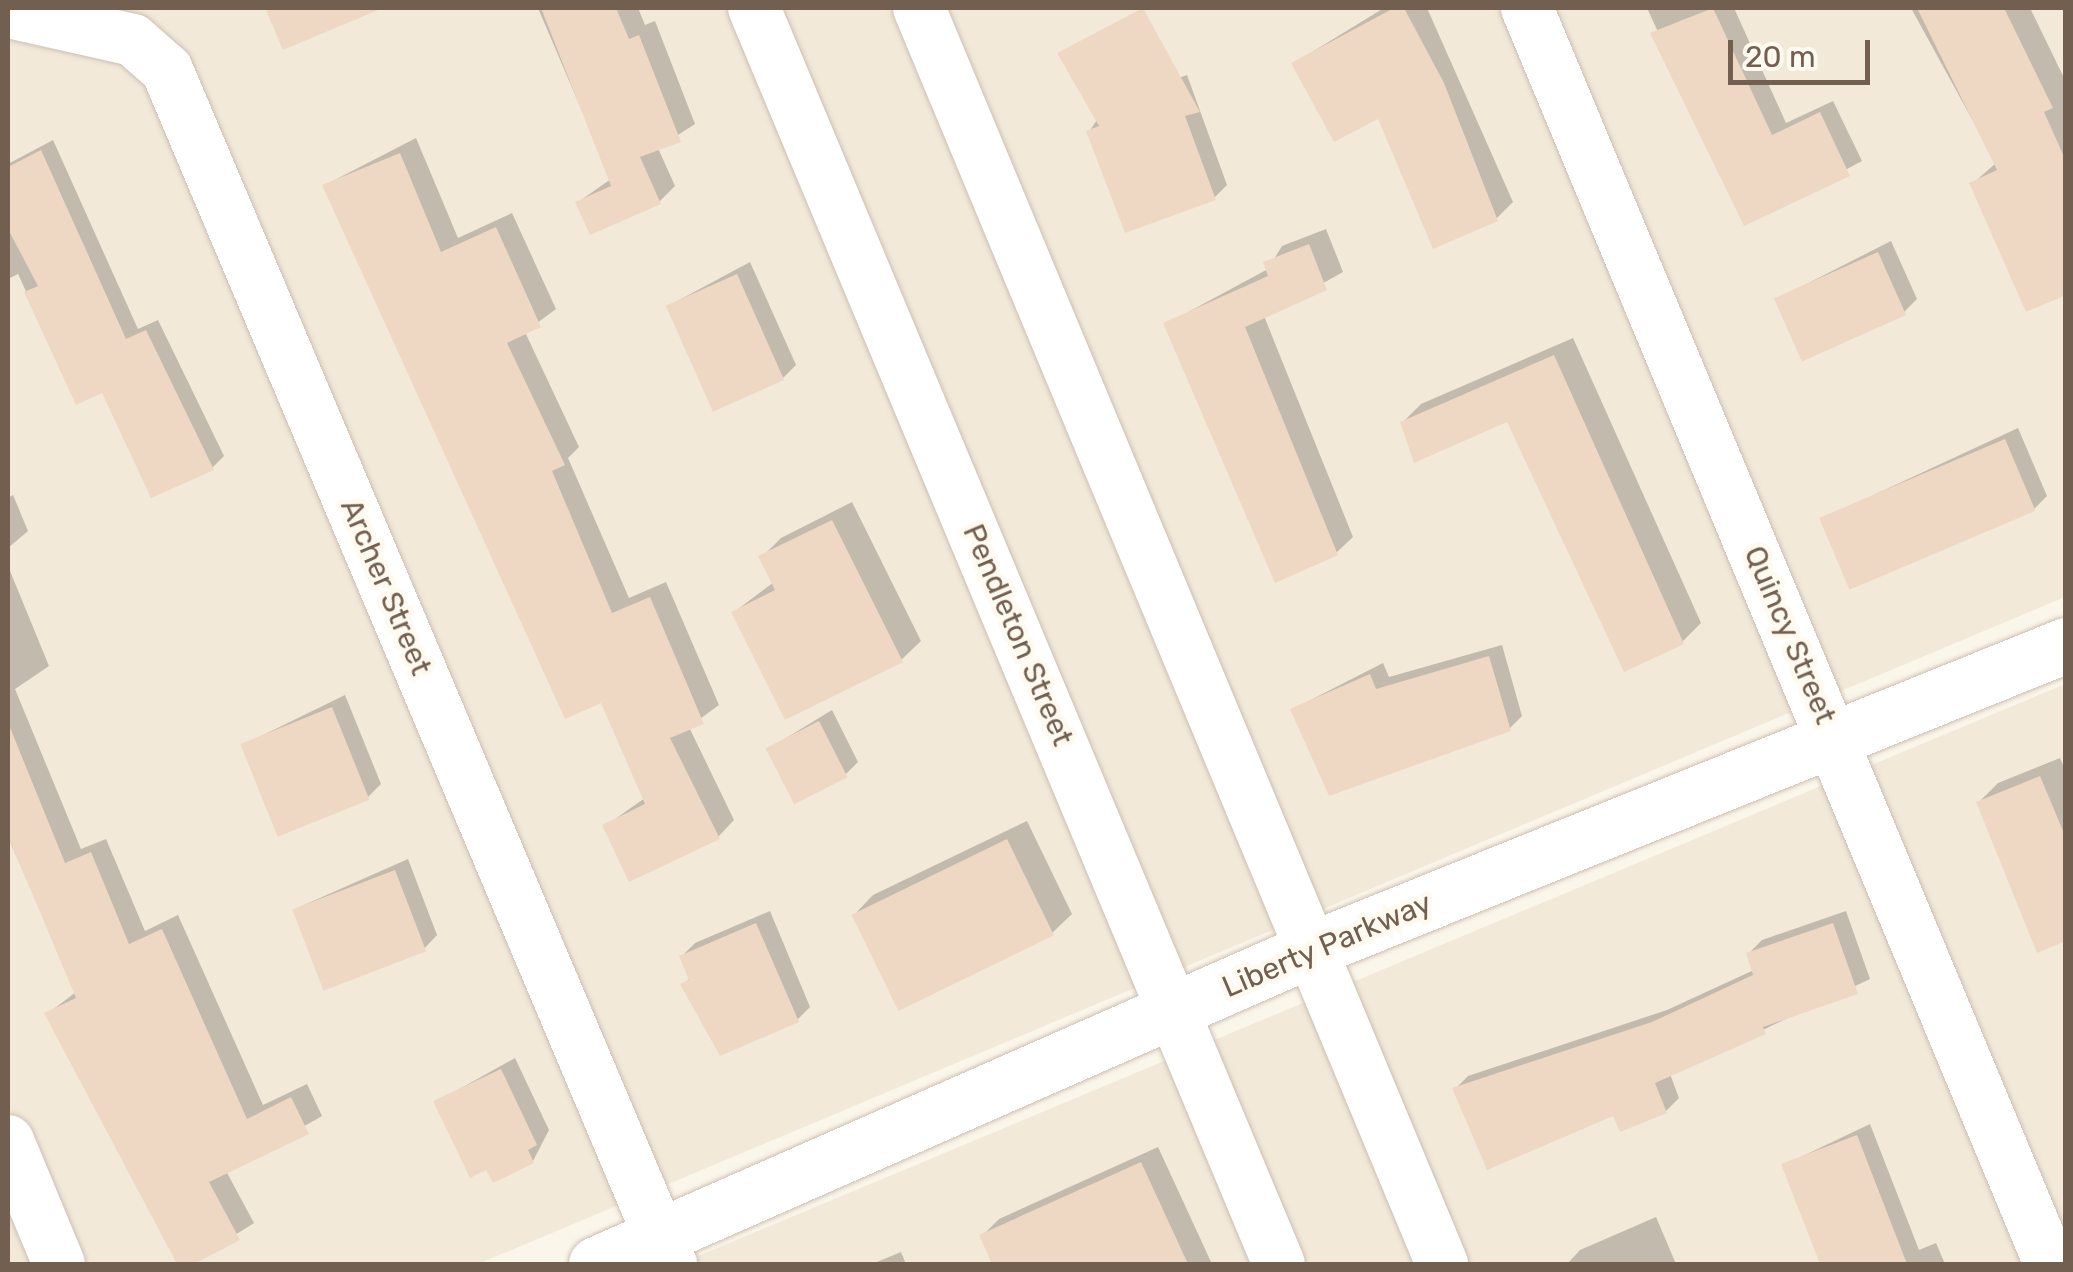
<!DOCTYPE html>
<html>
<head>
<meta charset="utf-8">
<style>
  body { margin:0 }
  #map { position:relative; width:2073px; height:1272px; overflow:hidden; background:#fbf6ea; font-family:Rubik,sans-serif }
  div>[style] { position:absolute }
  [style*='--x'] { left:calc(var(--x)*1px); top:calc(var(--y)*1px); width:calc(var(--w)*1px); rotate:calc(var(--a)*1deg) }
  .residential>* { inset:0; background:#f2e9d9 }
  .shadow>* { inset:0; background:#0003 }
  .building>* { inset:0; background:#eed8c4; transform-origin:0 0 }
  .roads { filter:drop-shadow(0 0 2px #ccbfb1) drop-shadow(0 0 2px #ccbfb1) }
  .minor>* { height:52px; margin:-26px; padding:0 26px; transform-origin:26px; border-radius:26px; background:#fff }
  .tertiary>* { height:55px; margin:-27.5px; padding:0 27.5px; transform-origin:27.5px; border-radius:27.5px; background:#fff }
  span { translate:-50% -50%; white-space:nowrap; text-align:center; line-height:1.15; -webkit-text-stroke:10px #fefaf0; paint-order:stroke }
  .street-label { font-size:30px; color:#735f4f }
  .frame { position:absolute; inset:0; border:10px solid #735f4f; pointer-events:none }
  .scale { position:absolute; left:1728px; top:40px; width:142px; height:45px; box-sizing:border-box; border:5px solid #735f4f; border-top:0; padding-left:12px; font-size:30px; line-height:35px; white-space:nowrap; color:#735f4f; -webkit-text-stroke:8px #fefaf0; paint-order:stroke }
</style>
</head>
<body>
<div id="map">
  <div class="residential">
    <i style="clip-path:polygon(8px 8px,2065px 8px,2065px 597px,478px 1264px,8px 1264px)"></i>
    <i style="clip-path:polygon(2065px 684px,2065px 1264px,679px 1264px)"></i>
  </div>
  <div class="shadow">
    <i style="clip-path:polygon(538px 8px,638px 8px,645px 25px,655px 21px,695px 124px,658px 148px,675px 186px,659px 202px,578px 202px,611px 179px)"></i>
    <i style="clip-path:polygon(1384px 8px,1427px 8px,1513px 202px,1496px 219px,1379px 115px,1294px 63px)"></i>
    <i style="clip-path:polygon(1647px 8px,1734px 8px,1786px 123px,1833px 101px,1862px 161px,1746px 223px)"></i>
    <i style="clip-path:polygon(1911px 8px,2030px 8px,2066px 82px,2066px 292px,1972px 184px,1996px 163px)"></i>
    <i style="clip-path:polygon(1187px 75px,1227px 185px,1214px 198px,1089px 132px,1108px 103px)"></i>
    <i style="clip-path:polygon(416px 138px,458px 238px,512px 213px,556px 309px,525px 332px,579px 447px,568px 458px,629px 598px,666px 582px,719px 705px,689px 727px,734px 820px,718px 837px,605px 826px,645px 798px,602px 700px,325px 185px)"></i>
    <i style="clip-path:polygon(53px 140px,138px 329px,158px 320px,224px 456px,212px 468px,103px 389px,77px 402px,18px 274px,8px 279px,8px 164px)"></i>
    <i style="clip-path:polygon(1326px 229px,1343px 272px,1264px 316px,1353px 537px,1336px 553px,1166px 324px,1268px 269px,1282px 246px)"></i>
    <i style="clip-path:polygon(1891px 241px,1917px 299px,1904px 312px,1777px 299px)"></i>
    <i style="clip-path:polygon(750px 262px,796px 365px,783px 378px,668px 306px)"></i>
    <i style="clip-path:polygon(1573px 338px,1701px 623px,1682px 642px,1509px 419px,1402px 423px,1421px 404px)"></i>
    <i style="clip-path:polygon(2018px 428px,2047px 496px,2034px 509px,1822px 519px)"></i>
    <i style="clip-path:polygon(13px 495px,28px 531px,8px 548px,8px 498px)"></i>
    <i style="clip-path:polygon(852px 502px,921px 641px,901px 660px,734px 612px,774px 582px,762px 557px,781px 538px)"></i>
    <i style="clip-path:polygon(8px 566px,49px 666px,15px 689px,81px 849px,106px 839px,145px 931px,178px 915px,263px 1105px,307px 1084px,322px 1116px,226px 1171px,254px 1223px,189px 1264px,180px 1264px,47px 1014px,76px 992px,8px 837px)"></i>
    <i style="clip-path:polygon(1502px 645px,1522px 716px,1509px 729px,1293px 709px,1383px 663px,1389px 677px)"></i>
    <i style="clip-path:polygon(345px 695px,381px 784px,368px 797px,243px 745px)"></i>
    <i style="clip-path:polygon(832px 710px,858px 762px,845px 775px,768px 749px)"></i>
    <i style="clip-path:polygon(2060px 758px,2066px 772px,2066px 939px,1979px 802px,1998px 783px)"></i>
    <i style="clip-path:polygon(1027px 821px,1072px 914px,1052px 933px,854px 915px,873px 895px)"></i>
    <i style="clip-path:polygon(408px 859px,437px 935px,424px 949px,295px 909px)"></i>
    <i style="clip-path:polygon(770px 911px,810px 1007px,797px 1020px,683px 985px,691px 977px,682px 956px,695px 943px)"></i>
    <i style="clip-path:polygon(1846px 911px,1870px 979px,1670px 1074px,1679px 1098px,1666px 1111px,1615px 1113px,1455px 1089px,1468px 1076px,1667px 1010px,1754px 970px,1749px 953px,1762px 940px)"></i>
    <i style="clip-path:polygon(515px 1058px,549px 1130px,533px 1161px,436px 1102px)"></i>
    <i style="clip-path:polygon(1870px 1124px,1919px 1250px,1936px 1243px,1945px 1264px,1856px 1264px,1784px 1165px)"></i>
    <i style="clip-path:polygon(1158px 1147px,1212px 1264px,995px 1264px,982px 1236px,999px 1219px)"></i>
    <i style="clip-path:polygon(1656px 1217px,1676px 1264px,1567px 1264px,1580px 1250px)"></i>
    <i style="clip-path:polygon(901px 1252px,906px 1264px,872px 1264px)"></i>
  </div>
  <div class="building">
    <i style="clip-path:polygon(265px 8px,383px 8px,283px 50px)"></i>
    <i style="clip-path:polygon(541px 8px,616px 8px,629px 39px,639px 35px,681px 142px,640px 157px,661px 204px,590px 235px,575px 202px,611px 186px)"></i>
    <i style="clip-path:polygon(1143px 8px,1200px 112px,1185px 116px,1216px 200px,1125px 233px,1086px 131px,1099px 126px,1057px 53px)"></i>
    <i style="clip-path:polygon(1394px 8px,1404px 8px,1444px 83px,1498px 221px,1433px 249px,1378px 119px,1334px 142px,1291px 63px)"></i>
    <i style="clip-path:polygon(1713px 8px,1772px 135px,1820px 112px,1850px 176px,1744px 226px,1650px 33px)"></i>
    <i style="clip-path:polygon(1917px 8px,2004px 8px,2053px 108px,2044px 112px,2066px 161px,2066px 295px,2026px 312px,1969px 183px,1997px 170px)"></i>
    <i style="clip-path:polygon(41px 150px,126px 339px,146px 330px,214px 470px,151px 498px,102px 393px,76px 405px,24px 292px,38px 286px,8px 229px,8px 167px)"></i>
    <i style="clip-path:polygon(400px 153px,441px 252px,496px 227px,541px 327px,507px 343px,565px 465px,552px 471px,612px 613px,650px 597px,704px 724px,670px 738px,720px 839px,629px 882px,602px 825px,645px 804px,601px 703px,565px 719px,322px 185px)"></i>
    <i style="clip-path:polygon(1309px 244px,1327px 290px,1245px 327px,1338px 555px,1275px 583px,1163px 323px,1268px 276px,1263px 262px)"></i>
    <i style="left:1878px;top:252px;width:69px;height:114px;rotate:66deg"></i>
    <i style="left:737px;top:274px;width:116px;height:78px;rotate:66deg"></i>
    <i style="clip-path:polygon(1554px 355px,1684px 644px,1624px 672px,1507px 422px,1414px 463px,1400px 422px)"></i>
    <i style="left:2005px;top:439px;width:78px;height:202px;rotate:67deg"></i>
    <i style="clip-path:polygon(832px 520px,903px 662px,785px 720px,731px 612px,775px 590px,758px 556px)"></i>
    <i style="clip-path:polygon(1489px 656px,1511px 731px,1329px 796px,1290px 709px,1370px 674px,1376px 689px)"></i>
    <i style="left:332px;top:707px;width:100px;height:99px;rotate:68deg"></i>
    <i style="left:819px;top:721px;width:63px;height:60px;rotate:63deg"></i>
    <i style="clip-path:polygon(9px 725px,65px 863px,91px 852px,129px 944px,162px 929px,247px 1119px,291px 1097px,309px 1134px,209px 1182px,240px 1240px,194px 1264px,177px 1264px,44px 1013px,76px 998px,8px 836px)"></i>
    <i style="clip-path:polygon(2040px 776px,2066px 838px,2066px 941px,2037px 953px,1976px 802px)"></i>
    <i style="left:1007px;top:839px;width:107px;height:173px;rotate:64deg"></i>
    <i style="left:395px;top:870px;width:87px;height:110px;rotate:69deg"></i>
    <i style="clip-path:polygon(756px 923px,799px 1022px,720px 1056px,680px 984px,689px 980px,679px 956px)"></i>
    <i style="clip-path:polygon(1833px 923px,1858px 994px,1763px 1027px,1766px 1034px,1655px 1083px,1667px 1113px,1620px 1132px,1613px 1116px,1487px 1170px,1452px 1088px,1652px 1022px,1753px 975px,1746px 953px)"></i>
    <i style="clip-path:polygon(501px 1069px,537px 1145px,528px 1150px,534px 1163px,493px 1183px,486px 1170px,470px 1178px,433px 1101px)"></i>
    <i style="clip-path:polygon(1857px 1135px,1907px 1264px,1820px 1264px,1781px 1164px)"></i>
    <i style="clip-path:polygon(1141px 1162px,1188px 1264px,992px 1264px,979px 1235px)"></i>
  </div>
  <div class="roads">
    <div class="minor">
      <i style="--x:754;--y:8;--w:1361;--a:67.32"></i>
      <i style="--x:919;--y:8;--w:1361;--a:67.39"></i>
      <i style="--x:1527;--y:8;--w:1361;--a:67.39"></i>
      <i style="--x:8;--y:12;--w:128;--a:12.6"></i>
      <i style="--x:133;--y:40;--w:45;--a:41.4"></i>
      <i style="--x:167;--y:70;--w:1296;--a:67.11"></i>
      <i style="--x:8;--y:1141;--w:133;--a:67.5"></i>
    </div>
    <div class="tertiary">
      <i style="--x:596;--y:1264;--w:782;--a:-23.75"></i>
      <i style="--x:1312;--y:949;--w:813;--a:-21.96"></i>
    </div>
  </div>
  <div class="street-label">
    <span style="left:386px;top:587px;rotate:67deg">Archer Street</span>
    <span style="left:1018px;top:635px;rotate:67deg">Pendleton Street</span>
    <span style="left:1790px;top:635px;rotate:67deg">Quincy Street</span>
    <span style="left:1327px;top:945px;rotate:-23deg">Liberty Parkway</span>
  </div>
  <div class="frame"></div>
  <div class="scale">20 m</div>
</div>
</body>
</html>
